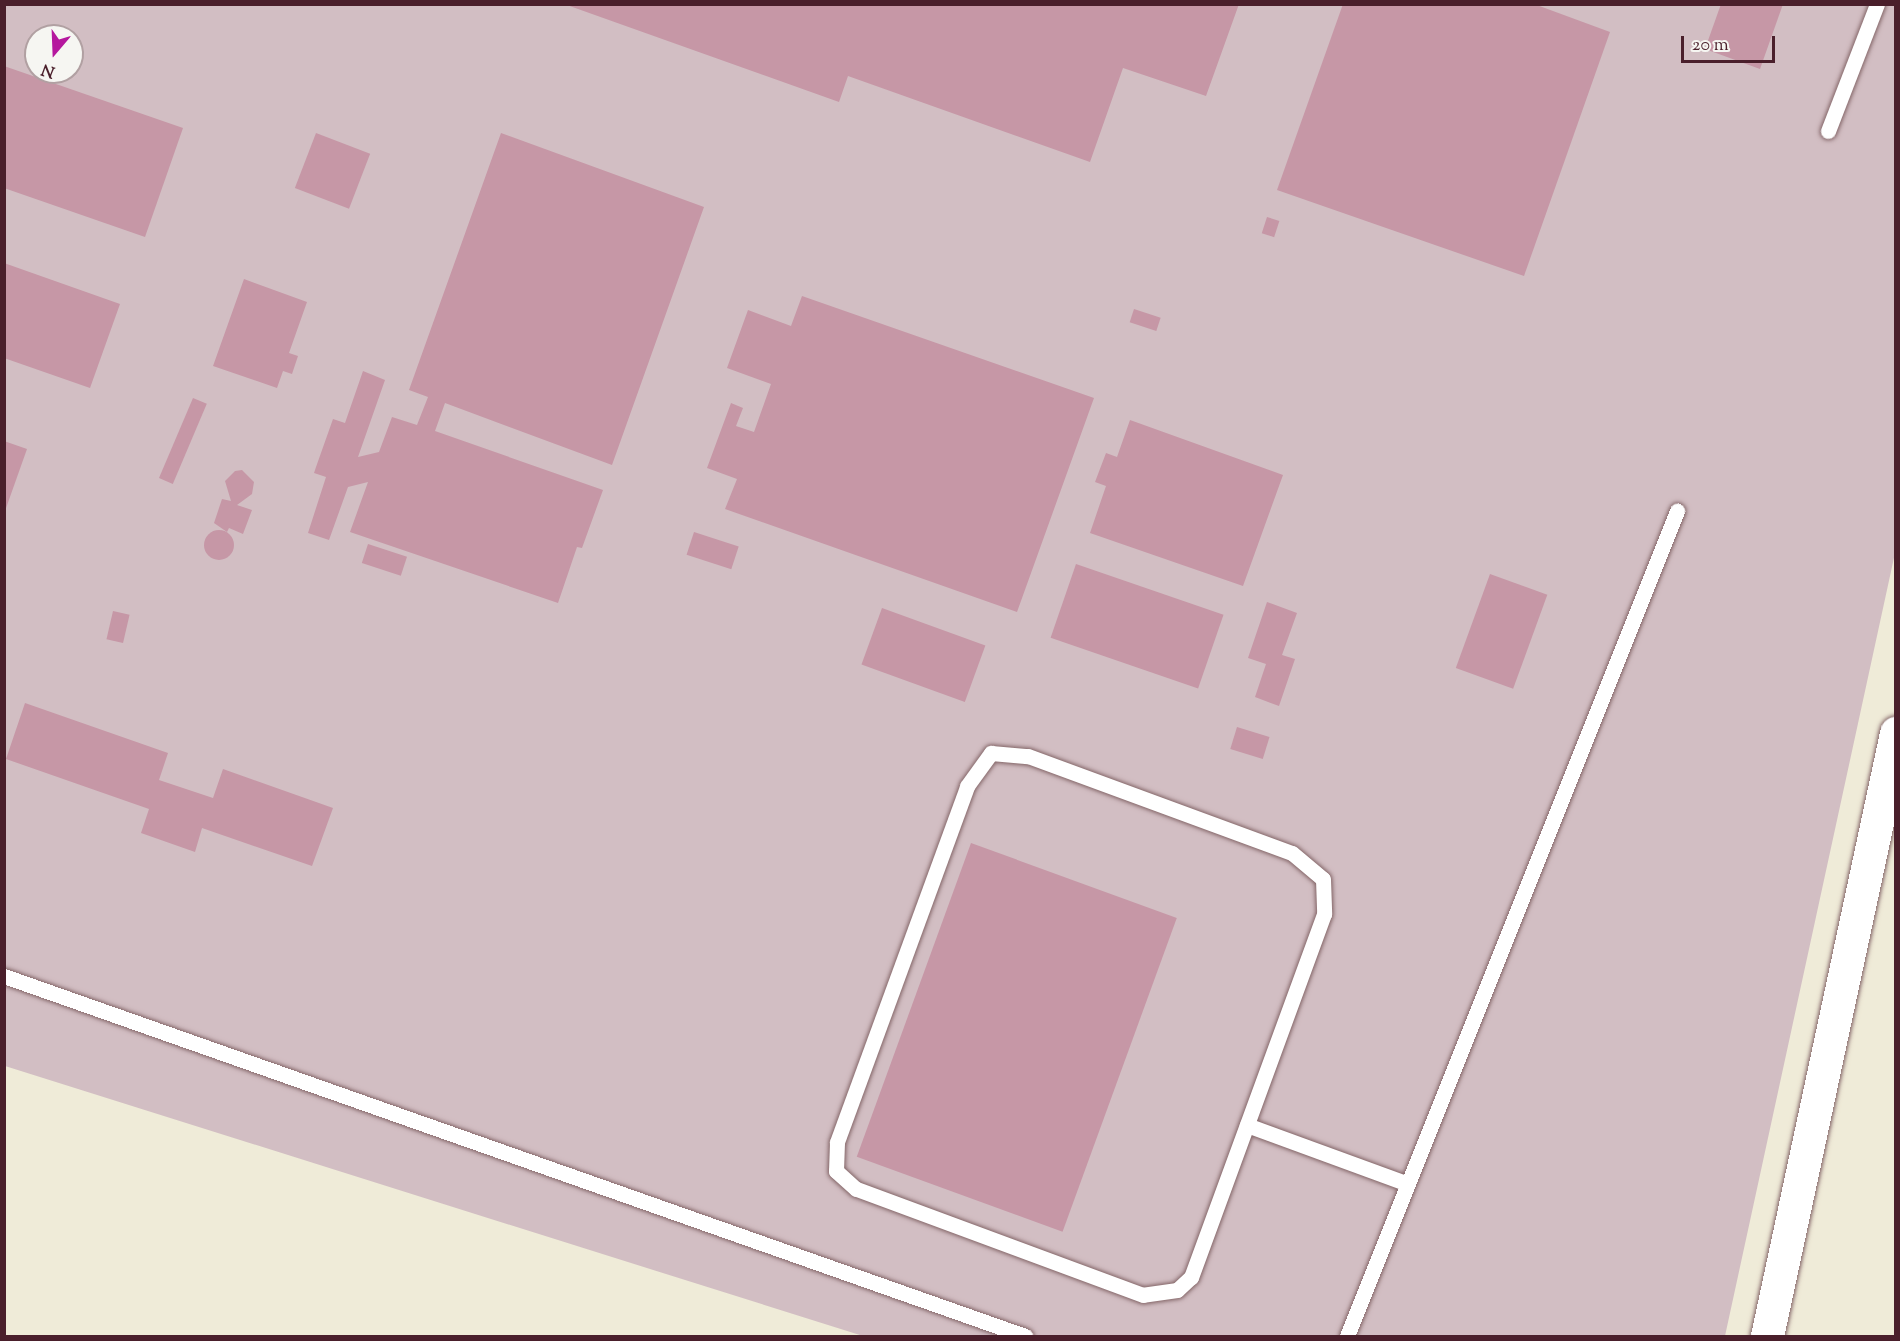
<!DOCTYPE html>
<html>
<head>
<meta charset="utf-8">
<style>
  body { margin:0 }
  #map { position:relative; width:1900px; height:1341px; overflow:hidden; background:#efebd8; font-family:"Sorts Mill Goudy",serif }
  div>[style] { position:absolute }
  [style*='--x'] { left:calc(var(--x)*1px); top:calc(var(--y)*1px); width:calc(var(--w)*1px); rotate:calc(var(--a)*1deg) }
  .industrial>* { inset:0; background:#d2bec3 }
  .building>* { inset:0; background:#c697a6; transform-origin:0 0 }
  .round { border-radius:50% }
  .roads { filter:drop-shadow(0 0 2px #846668) drop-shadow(0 0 2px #846668) }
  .service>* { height:15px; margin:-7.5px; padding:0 7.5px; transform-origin:7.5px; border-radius:7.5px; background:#fff }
  .secondary>* { height:33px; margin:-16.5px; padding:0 16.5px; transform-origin:16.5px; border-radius:16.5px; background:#fff }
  span { translate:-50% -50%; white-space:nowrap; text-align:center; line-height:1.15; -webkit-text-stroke:4.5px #f6f6f2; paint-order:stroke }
  .frame { position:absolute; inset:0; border:6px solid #4a1f2b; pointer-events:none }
  .north { position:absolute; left:24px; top:24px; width:60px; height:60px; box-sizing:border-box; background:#f6f6f2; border:2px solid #b1a0a2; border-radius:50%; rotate:199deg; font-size:16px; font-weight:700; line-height:24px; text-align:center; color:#4a1f2b }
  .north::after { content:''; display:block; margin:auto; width:21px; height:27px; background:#b5179e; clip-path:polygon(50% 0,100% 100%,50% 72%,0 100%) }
  .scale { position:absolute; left:1681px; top:36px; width:94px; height:27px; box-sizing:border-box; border:3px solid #4a1f2b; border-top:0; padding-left:8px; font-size:18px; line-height:21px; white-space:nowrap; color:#4a1f2b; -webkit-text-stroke:4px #f6f6f2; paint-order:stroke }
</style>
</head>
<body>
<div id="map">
  <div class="industrial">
    <i style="clip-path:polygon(evenodd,5px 5px,1895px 5px,1895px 553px,1725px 1336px,863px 1336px,5px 1066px,5px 5px,36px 36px,72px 36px,72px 72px,36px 72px,36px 36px)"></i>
  </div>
  <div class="building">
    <i style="clip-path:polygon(564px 4px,1239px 4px,1206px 96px,1123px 68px,1090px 162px,848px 76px,839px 102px)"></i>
    <i style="clip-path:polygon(1343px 4px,1534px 4px,1610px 32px,1524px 276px,1277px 190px)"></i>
    <i style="clip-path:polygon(1721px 4px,1783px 4px,1760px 69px,1705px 49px)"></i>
    <i style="clip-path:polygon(4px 66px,183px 128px,145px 237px,4px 188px)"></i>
    <i style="left:316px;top:133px;width:58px;height:59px;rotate:21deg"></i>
    <i style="clip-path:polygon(501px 133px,704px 207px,612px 465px,445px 403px,435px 431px,603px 490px,582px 548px,577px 547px,558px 603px,350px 532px,368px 482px,348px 487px,329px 540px,308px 533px,326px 477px,314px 473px,316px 467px,333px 419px,345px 423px,363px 371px,385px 380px,358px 457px,379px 452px,392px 417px,417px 425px,428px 397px,409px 390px)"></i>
    <i style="left:1267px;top:217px;width:13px;height:17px;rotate:18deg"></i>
    <i style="clip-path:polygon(4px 263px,120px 304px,90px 388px,4px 358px)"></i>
    <i style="clip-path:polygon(244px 279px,307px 302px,289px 353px,298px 356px,292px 374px,283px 371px,277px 388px,213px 366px)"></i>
    <i style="clip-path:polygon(802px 296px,1094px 398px,1017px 612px,725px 509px,737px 479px,707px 468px,731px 403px,743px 408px,736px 426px,754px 432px,771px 384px,727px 368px,748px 310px,791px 326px)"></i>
    <i style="left:1134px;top:309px;width:28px;height:14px;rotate:18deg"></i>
    <i style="left:193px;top:398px;width:15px;height:87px;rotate:23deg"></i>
    <i style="clip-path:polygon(1130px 420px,1283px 475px,1243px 586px,1090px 533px,1106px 486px,1095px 482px,1106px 453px,1117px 457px)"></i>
    <i style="clip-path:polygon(4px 441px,27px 449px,5px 511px,4px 511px)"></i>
    <i style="clip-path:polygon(242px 470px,254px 482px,252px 494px,237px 505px,252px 510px,243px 534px,229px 528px,227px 532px,214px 523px,222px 499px,231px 501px,225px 481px,235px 471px)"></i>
    <i class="round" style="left:204px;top:530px;width:30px;height:30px"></i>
    <i style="left:694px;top:532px;width:47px;height:24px;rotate:18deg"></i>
    <i style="left:368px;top:544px;width:41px;height:20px;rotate:18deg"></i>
    <i style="left:1076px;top:564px;width:156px;height:78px;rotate:19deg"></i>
    <i style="left:1490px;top:574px;width:61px;height:100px;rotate:20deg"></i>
    <i style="clip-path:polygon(1267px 602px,1297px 613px,1282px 655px,1295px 659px,1279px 706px,1255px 697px,1266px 664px,1248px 658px)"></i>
    <i style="left:882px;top:608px;width:110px;height:60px;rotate:20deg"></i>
    <i style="left:113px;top:611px;width:17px;height:29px;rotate:13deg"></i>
    <i style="clip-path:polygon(25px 703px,168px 753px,159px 780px,213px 798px,223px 769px,333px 808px,312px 866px,202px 828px,195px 852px,141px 833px,149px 809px,6px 759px)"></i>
    <i style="left:1237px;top:727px;width:34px;height:23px;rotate:17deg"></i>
    <i style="left:971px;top:843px;width:219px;height:334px;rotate:20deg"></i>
  </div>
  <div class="roads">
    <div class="service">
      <i style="--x:1828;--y:131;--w:136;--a:-68.9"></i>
      <i style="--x:991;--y:753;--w:37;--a:5"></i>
      <i style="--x:1028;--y:756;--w:281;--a:20.2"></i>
      <i style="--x:1292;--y:853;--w:40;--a:40"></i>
      <i style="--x:1323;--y:879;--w:35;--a:88"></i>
      <i style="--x:1324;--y:914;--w:387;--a:110.1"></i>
      <i style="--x:1191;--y:1277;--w:19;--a:137"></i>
      <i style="--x:1177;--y:1290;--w:34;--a:172"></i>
      <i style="--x:1143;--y:1295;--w:306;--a:-159.7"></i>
      <i style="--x:856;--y:1189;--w:27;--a:-138"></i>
      <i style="--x:836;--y:1171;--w:29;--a:-88"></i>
      <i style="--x:837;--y:1142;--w:379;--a:-69.9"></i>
      <i style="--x:967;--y:786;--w:41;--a:-54"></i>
      <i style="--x:4;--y:976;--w:1083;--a:19.42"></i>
      <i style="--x:1247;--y:1125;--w:171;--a:20.1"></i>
      <i style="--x:1347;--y:1336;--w:889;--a:-68.2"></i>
    </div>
    <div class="secondary">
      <i style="--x:1767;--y:1336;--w:617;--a:-77.92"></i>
    </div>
  </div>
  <div class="frame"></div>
  <div class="north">N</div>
  <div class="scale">20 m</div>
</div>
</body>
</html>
